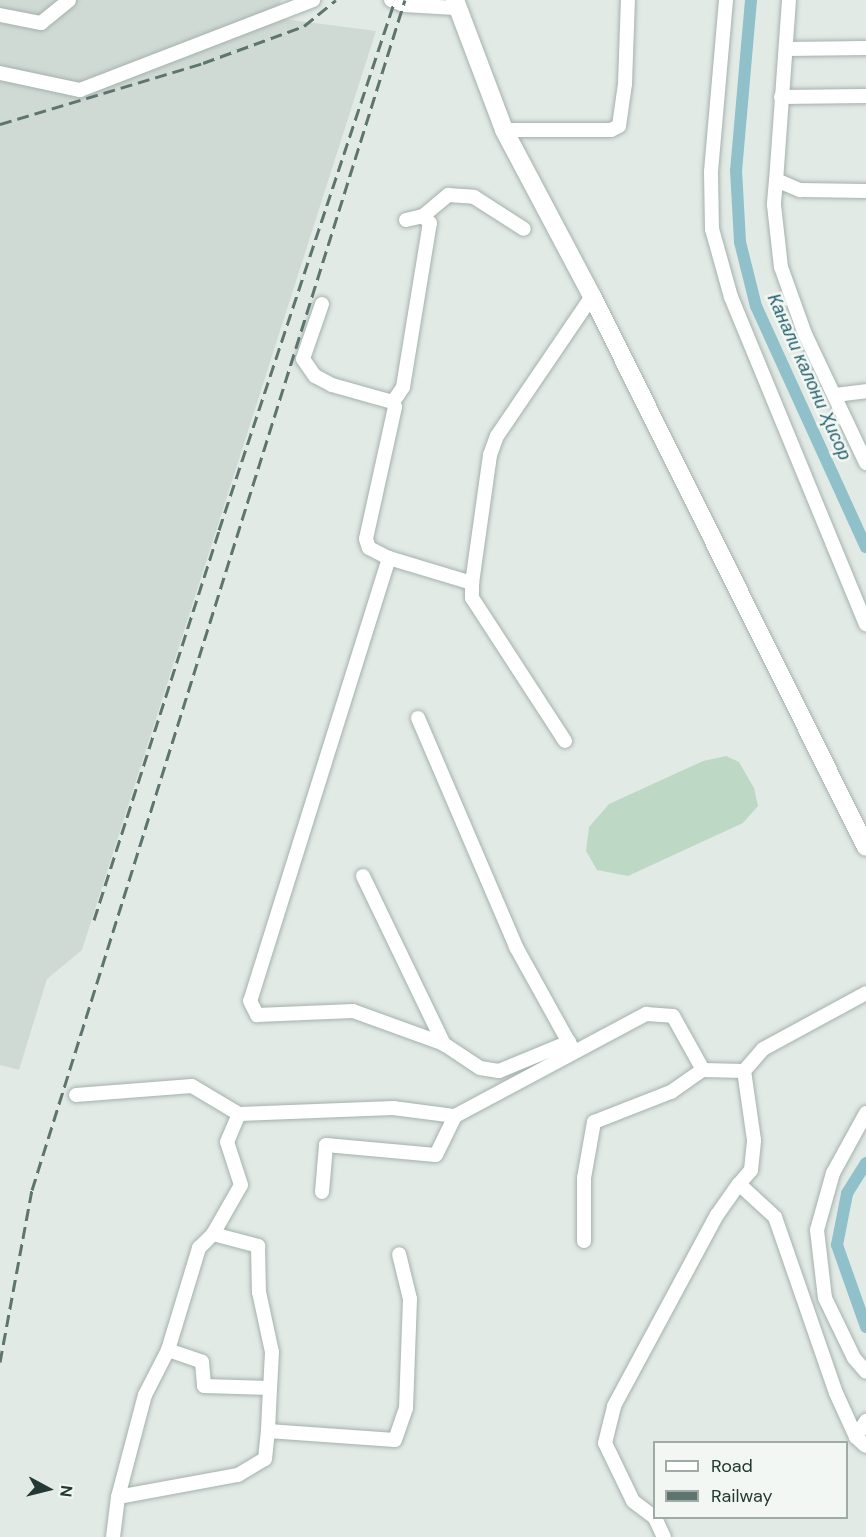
<!DOCTYPE html>
<html>
<head>
<meta charset="utf-8">
<style>
  body { margin:0 }
  #map { position:relative; width:866px; height:1537px; overflow:hidden; background:#e2eae6; font-family:"DM Sans",sans-serif }
  div>[style] { position:absolute }
  [style*='--x'] { left:calc(var(--x)*1px); top:calc(var(--y)*1px); width:calc(var(--w)*1px); rotate:calc(var(--a)*1deg) }
  .built>* { inset:0; background:#d0dad5 }
  .green>* { inset:0; background:#bdd9c5 }
  .canal>* { height:12px; margin:-6px; padding:0 6px; transform-origin:6px; border-radius:6px; background:#90c0c9 }
  .roads { filter:drop-shadow(0 0 2px #a5b1ad) drop-shadow(0 0 2px #a5b1ad) }
  .street>* { height:14px; margin:-7px; padding:0 7px; transform-origin:7px; border-radius:7px; background:#fff }
  .secondary>* { height:18px; margin:-9px; padding:0 9px; transform-origin:9px; border-radius:9px; background:#fff }
  .rail>* { height:3px; margin-top:-1.5px; transform-origin:0; background:repeating-linear-gradient(90deg,#5e746f 0 12px,transparent 0 18px) }
  span { translate:-50% -50%; white-space:nowrap; text-align:center; line-height:1.15; -webkit-text-stroke:5px #f2f7f4; paint-order:stroke }
  .water-label { font-size:18px; color:#25616d; font-style:italic }
  .legend { position:absolute; left:653px; top:1441px; width:195px; height:78px; box-sizing:border-box; background:#f2f7f4; border:2px solid #a0aba7; margin:0; padding:8px 10px; list-style:none; font-size:18px; color:#243933 }
  .legend li { display:flex; align-items:center; gap:12px; height:30px }
  .legend b { width:30px; border:2px solid #a0aba7 }
  .north { position:absolute; left:18px; top:1459px; width:60px; height:60px; -webkit-text-stroke:4px #f2f7f4; paint-order:stroke; rotate:97deg; font-size:16px; font-weight:700; line-height:24px; text-align:center; color:#243933 }
  .north::after { content:''; display:block; margin:auto; width:21px; height:27px; background:#243933; clip-path:polygon(50% 0,100% 100%,50% 72%,0 100%) }
</style>
</head>
<body>
<div id="map">
  <div class="built">
    <i style="clip-path:polygon(0 0,281px 0,276px 18px,376px 31px,82px 950px,47px 979px,19px 1070px,0 1065px)"></i>
  </div>
  <div class="green">
    <i style="clip-path:polygon(726px 756px,739px 762px,754px 788px,758px 806px,743px 823px,628px 876px,597px 870px,586px 851px,589px 827px,609px 804px,703px 761px)"></i>
  </div>
  <div class="canal">
    <i style="--x:751;--y:0;--w:171;--a:95"></i>
    <i style="--x:736;--y:170;--w:72;--a:86.8"></i>
    <i style="--x:740;--y:242;--w:66;--a:76"></i>
    <i style="--x:756;--y:306;--w:265;--a:65.5"></i>
    <i style="--x:866;--y:1163;--w:36;--a:122"></i>
    <i style="--x:847;--y:1194;--w:52;--a:101.1"></i>
    <i style="--x:837;--y:1245;--w:87;--a:70.5"></i>
  </div>
  <div class="roads">
    <div class="street">
      <i style="--x:391;--y:0;--w:14;--a:21"></i>
      <i style="--x:404;--y:5;--w:51;--a:3.4"></i>
      <i style="--x:726;--y:0;--w:173;--a:95"></i>
      <i style="--x:711;--y:172;--w:57;--a:89"></i>
      <i style="--x:712;--y:229;--w:71;--a:74.4"></i>
      <i style="--x:731;--y:297;--w:354;--a:67.6"></i>
      <i style="--x:789;--y:0;--w:180;--a:94.1"></i>
      <i style="--x:776;--y:180;--w:26;--a:23"></i>
      <i style="--x:800;--y:190;--w:66;--a:0.9"></i>
      <i style="--x:0;--y:15;--w:42;--a:11"></i>
      <i style="--x:41;--y:23;--w:36;--a:-39"></i>
      <i style="--x:786;--y:49;--w:80;--a:-0.7"></i>
      <i style="--x:0;--y:73;--w:82;--a:12"></i>
      <i style="--x:80;--y:90;--w:250;--a:-21.1"></i>
      <i style="--x:781;--y:97;--w:85;--a:-0.7"></i>
      <i style="--x:504;--y:130;--w:107;--a:0"></i>
      <i style="--x:611;--y:130;--w:9;--a:-27"></i>
      <i style="--x:619;--y:126;--w:42;--a:-81.9"></i>
      <i style="--x:625;--y:84;--w:84;--a:-88"></i>
      <i style="--x:776;--y:180;--w:25;--a:95"></i>
      <i style="--x:774;--y:205;--w:62;--a:83.6"></i>
      <i style="--x:781;--y:267;--w:71;--a:70.3"></i>
      <i style="--x:805;--y:334;--w:143;--a:64.7"></i>
      <i style="--x:406;--y:220;--w:17;--a:-13"></i>
      <i style="--x:423;--y:216;--w:33;--a:-40"></i>
      <i style="--x:448;--y:195;--w:26;--a:4"></i>
      <i style="--x:474;--y:197;--w:59;--a:32.6"></i>
      <i style="--x:322;--y:304;--w:58;--a:109.1"></i>
      <i style="--x:303;--y:359;--w:21;--a:55"></i>
      <i style="--x:315;--y:376;--w:19;--a:28"></i>
      <i style="--x:332;--y:385;--w:63;--a:15.6"></i>
      <i style="--x:393;--y:402;--w:5;--a:68"></i>
      <i style="--x:395;--y:407;--w:135;--a:102.4"></i>
      <i style="--x:366;--y:539;--w:9;--a:72"></i>
      <i style="--x:369;--y:548;--w:22;--a:27"></i>
      <i style="--x:389;--y:558;--w:87;--a:16.8"></i>
      <i style="--x:835;--y:395;--w:31;--a:-7"></i>
      <i style="--x:393;--y:402;--w:18;--a:-56"></i>
      <i style="--x:403;--y:387;--w:166;--a:-80.7"></i>
      <i style="--x:430;--y:223;--w:10;--a:-135"></i>
      <i style="--x:389;--y:558;--w:464;--a:107.4"></i>
      <i style="--x:250;--y:1001;--w:16;--a:63"></i>
      <i style="--x:257;--y:1015;--w:96;--a:-2.4"></i>
      <i style="--x:353;--y:1011;--w:97;--a:19.9"></i>
      <i style="--x:444;--y:1044;--w:43;--a:33.7"></i>
      <i style="--x:480;--y:1068;--w:19;--a:9"></i>
      <i style="--x:499;--y:1071;--w:76;--a:-22.5"></i>
      <i style="--x:418;--y:718;--w:249;--a:66.8"></i>
      <i style="--x:516;--y:947;--w:118;--a:61"></i>
      <i style="--x:565;--y:741;--w:171;--a:-123"></i>
      <i style="--x:472;--y:598;--w:15;--a:-90"></i>
      <i style="--x:472;--y:583;--w:129;--a:-82"></i>
      <i style="--x:490;--y:455;--w:20;--a:-70"></i>
      <i style="--x:497;--y:436;--w:169;--a:-55.8"></i>
      <i style="--x:363;--y:876;--w:187;--a:64.3"></i>
      <i style="--x:76;--y:1095;--w:116;--a:-4.4"></i>
      <i style="--x:192;--y:1086;--w:55;--a:30.8"></i>
      <i style="--x:239;--y:1114;--w:154;--a:-2.2"></i>
      <i style="--x:393;--y:1108;--w:63;--a:7.4"></i>
      <i style="--x:455;--y:1116;--w:217;--a:-28.1"></i>
      <i style="--x:646;--y:1014;--w:27;--a:4"></i>
      <i style="--x:673;--y:1016;--w:62;--a:60.9"></i>
      <i style="--x:866;--y:1113;--w:68;--a:118.8"></i>
      <i style="--x:833;--y:1173;--w:59;--a:105.7"></i>
      <i style="--x:817;--y:1230;--w:68;--a:83.3"></i>
      <i style="--x:825;--y:1298;--w:67;--a:64.2"></i>
      <i style="--x:854;--y:1358;--w:18;--a:49"></i>
      <i style="--x:739;--y:1184;--w:18;--a:-49"></i>
      <i style="--x:751;--y:1170;--w:30;--a:-84"></i>
      <i style="--x:754;--y:1140;--w:70;--a:-98.2"></i>
      <i style="--x:744;--y:1071;--w:29;--a:-49"></i>
      <i style="--x:763;--y:1049;--w:117;--a:-28.5"></i>
      <i style="--x:322;--y:1192;--w:47;--a:-85.1"></i>
      <i style="--x:326;--y:1145;--w:110;--a:5.2"></i>
      <i style="--x:436;--y:1155;--w:43;--a:-64"></i>
      <i style="--x:213;--y:1234;--w:56;--a:-60.3"></i>
      <i style="--x:241;--y:1185;--w:45;--a:-108"></i>
      <i style="--x:227;--y:1142;--w:30;--a:-67"></i>
      <i style="--x:584;--y:1241;--w:63;--a:-90"></i>
      <i style="--x:584;--y:1178;--w:57;--a:-79.9"></i>
      <i style="--x:594;--y:1122;--w:83;--a:-21.3"></i>
      <i style="--x:671;--y:1092;--w:39;--a:-35"></i>
      <i style="--x:703;--y:1070;--w:41;--a:1.4"></i>
      <i style="--x:168;--y:1350;--w:36;--a:19"></i>
      <i style="--x:202;--y:1362;--w:24;--a:85"></i>
      <i style="--x:204;--y:1386;--w:66;--a:1.7"></i>
      <i style="--x:270;--y:1388;--w:43;--a:92.7"></i>
      <i style="--x:856;--y:1437;--w:19;--a:-58"></i>
      <i style="--x:118;--y:1497;--w:122;--a:-10.4"></i>
      <i style="--x:238;--y:1475;--w:31;--a:-31"></i>
      <i style="--x:265;--y:1459;--w:28;--a:-84"></i>
      <i style="--x:268;--y:1431;--w:127;--a:4.1"></i>
      <i style="--x:395;--y:1440;--w:34;--a:-71"></i>
      <i style="--x:406;--y:1408;--w:109;--a:-87.9"></i>
      <i style="--x:410;--y:1299;--w:46;--a:-103.7"></i>
      <i style="--x:654;--y:1517;--w:26;--a:-143"></i>
      <i style="--x:633;--y:1501;--w:64;--a:-115.8"></i>
      <i style="--x:605;--y:1443;--w:38;--a:-76"></i>
      <i style="--x:614;--y:1406;--w:217;--a:-61.7"></i>
      <i style="--x:717;--y:1215;--w:38;--a:-55"></i>
      <i style="--x:739;--y:1184;--w:49;--a:42.5"></i>
      <i style="--x:775;--y:1217;--w:186;--a:70.9"></i>
      <i style="--x:836;--y:1393;--w:48;--a:65.6"></i>
      <i style="--x:856;--y:1437;--w:13;--a:42"></i>
      <i style="--x:655;--y:1518;--w:21;--a:65"></i>
      <i style="--x:113;--y:1537;--w:40;--a:-82.9"></i>
      <i style="--x:118;--y:1497;--w:106;--a:-75.2"></i>
      <i style="--x:145;--y:1395;--w:51;--a:-62.9"></i>
      <i style="--x:168;--y:1350;--w:107;--a:-73.1"></i>
      <i style="--x:199;--y:1248;--w:20;--a:-45"></i>
      <i style="--x:213;--y:1234;--w:47;--a:14.9"></i>
      <i style="--x:258;--y:1246;--w:46;--a:88.8"></i>
      <i style="--x:259;--y:1292;--w:61;--a:77.8"></i>
      <i style="--x:272;--y:1352;--w:36;--a:93"></i>
    </div>
    <div class="secondary">
      <i style="--x:455;--y:0;--w:139;--a:69.3"></i>
      <i style="--x:504;--y:130;--w:188;--a:62.1"></i>
      <i style="--x:592;--y:296;--w:615;--a:63.56"></i>
    </div>
  </div>
  <div class="rail">
    <i style="--x:0;--y:124;--w:212;--a:-16.7"></i>
    <i style="--x:203;--y:63;--w:108;--a:-20.1"></i>
    <i style="--x:304;--y:26;--w:41;--a:-39.1"></i>
    <i style="--x:94;--y:920;--w:410;--a:-72.2"></i>
    <i style="--x:219;--y:530;--w:558;--a:-71.63"></i>
    <i style="--x:0;--y:1362;--w:175;--a:-79.5"></i>
    <i style="--x:32;--y:1190;--w:1247;--a:-72.6"></i>
  </div>
  <div class="water-label">
    <span style="left:809px;top:377px;rotate:66deg">Канали калони Ҳисор</span>
  </div>
  <ul class="legend">
  <li><b style="height:8px;background:#fff"></b>Road</li>
  <li><b style="height:8px;background:#5e746f"></b>Railway</li>
  </ul>
  <div class="north">N</div>
</div>
</body>
</html>
